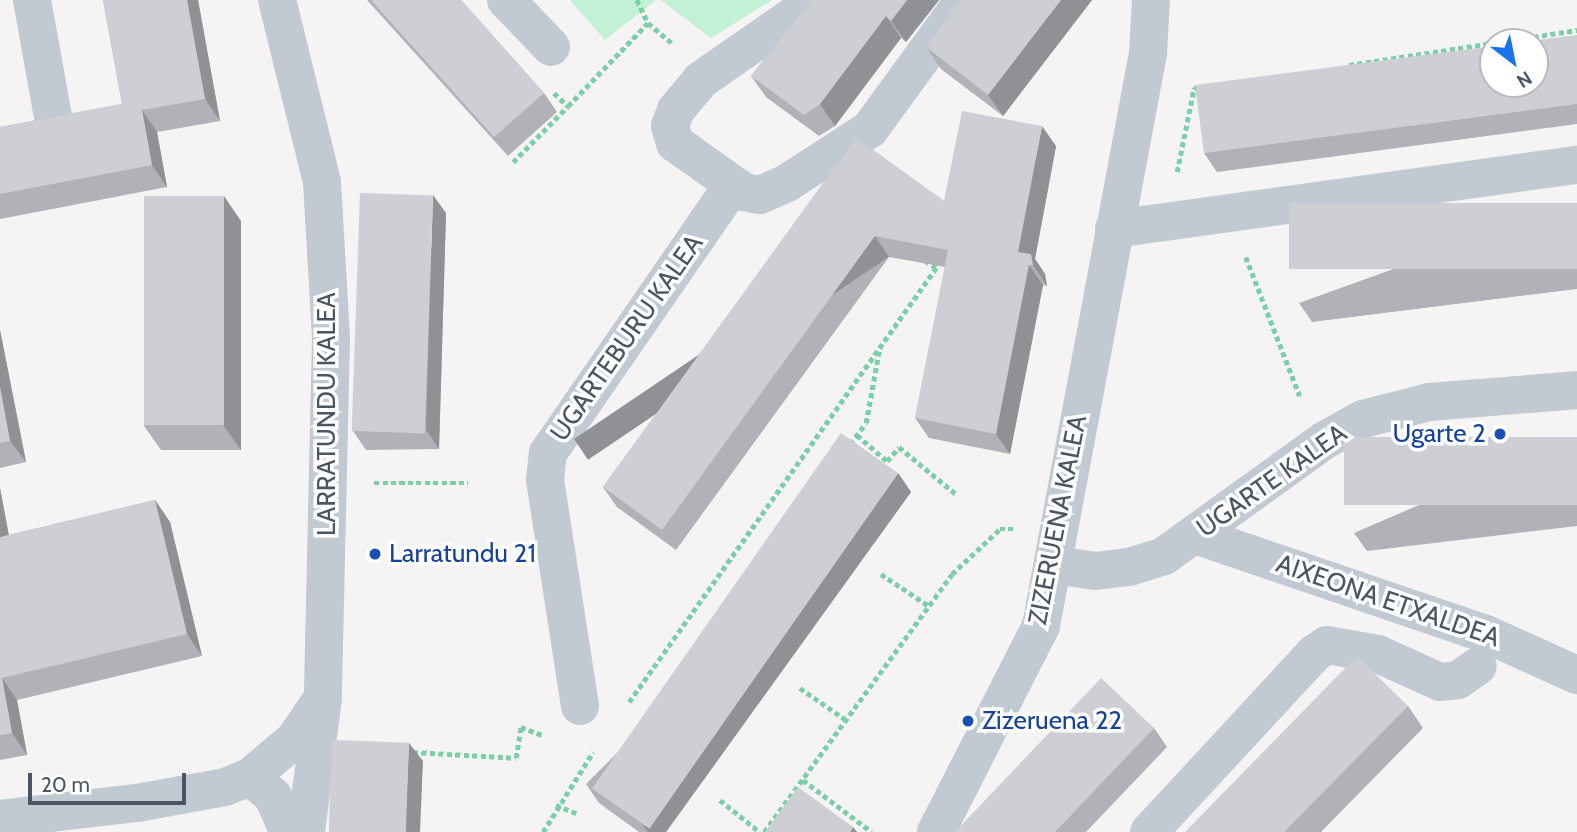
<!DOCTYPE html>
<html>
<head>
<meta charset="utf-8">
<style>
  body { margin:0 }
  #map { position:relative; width:1577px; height:832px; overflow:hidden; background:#f5f3f3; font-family:Cabin,sans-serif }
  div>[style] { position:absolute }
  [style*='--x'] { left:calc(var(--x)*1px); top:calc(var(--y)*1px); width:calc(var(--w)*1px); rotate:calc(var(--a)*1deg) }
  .green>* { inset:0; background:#c3f1d5 }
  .path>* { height:4.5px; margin-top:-2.25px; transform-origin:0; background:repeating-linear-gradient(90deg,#7ad0a6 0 5px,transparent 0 8.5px) }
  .minor>* { height:38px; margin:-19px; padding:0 19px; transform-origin:19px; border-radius:19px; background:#c1cad2 }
  .wall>* { inset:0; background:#b0b2b7 }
  .shaded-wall>* { inset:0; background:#909195; transform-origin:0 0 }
  .building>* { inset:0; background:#cdcfd5; transform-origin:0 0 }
  .dots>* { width:19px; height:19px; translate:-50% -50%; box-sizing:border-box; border:4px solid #fff; border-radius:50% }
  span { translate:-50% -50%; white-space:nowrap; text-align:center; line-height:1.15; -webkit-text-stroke:7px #fff; paint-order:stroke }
  .street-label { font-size:26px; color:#4a5661 }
  .transit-label { font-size:26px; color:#164399 }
  .right { translate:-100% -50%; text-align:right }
  .left { translate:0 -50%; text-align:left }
  .north { position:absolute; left:1479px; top:28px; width:70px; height:70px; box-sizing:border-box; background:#fff; border:2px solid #b7bbc0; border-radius:50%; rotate:148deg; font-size:19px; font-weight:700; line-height:28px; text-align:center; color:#4a5661 }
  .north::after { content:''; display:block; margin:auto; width:24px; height:32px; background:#1a73e8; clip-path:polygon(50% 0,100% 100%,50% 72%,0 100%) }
  .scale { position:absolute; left:28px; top:773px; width:158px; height:32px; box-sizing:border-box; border:4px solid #4a5661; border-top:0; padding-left:9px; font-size:21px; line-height:24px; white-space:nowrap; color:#4a5661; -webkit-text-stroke:5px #fff; paint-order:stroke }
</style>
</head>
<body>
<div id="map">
  <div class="green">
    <i style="clip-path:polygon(570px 0,656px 0,605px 40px)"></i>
    <i style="clip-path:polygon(661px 0,772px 0,711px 38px)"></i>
  </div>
  <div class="path">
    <i style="--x:637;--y:0;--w:25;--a:64"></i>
    <i style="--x:1500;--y:42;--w:78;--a:-8.9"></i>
    <i style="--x:1349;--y:65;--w:146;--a:-8.7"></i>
    <i style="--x:554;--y:93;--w:19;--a:43"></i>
    <i style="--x:568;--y:106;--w:115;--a:-46.1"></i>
    <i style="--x:648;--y:23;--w:31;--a:40"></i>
    <i style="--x:513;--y:162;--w:78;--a:-45.5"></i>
    <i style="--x:1177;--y:172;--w:86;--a:-78.6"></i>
    <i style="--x:1194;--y:88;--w:7;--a:-8"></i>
    <i style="--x:1246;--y:257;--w:149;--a:68.8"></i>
    <i style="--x:857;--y:435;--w:40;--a:41"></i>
    <i style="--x:887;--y:461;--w:18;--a:-49"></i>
    <i style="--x:899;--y:447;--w:74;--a:39.5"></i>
    <i style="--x:850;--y:444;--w:26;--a:-53"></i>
    <i style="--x:866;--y:423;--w:73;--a:-79.8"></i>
    <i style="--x:374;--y:483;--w:94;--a:0"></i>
    <i style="--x:881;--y:574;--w:58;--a:33.7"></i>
    <i style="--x:800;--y:688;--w:55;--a:34.6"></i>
    <i style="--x:629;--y:702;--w:532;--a:-54.73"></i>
    <i style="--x:936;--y:268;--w:13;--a:-148"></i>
    <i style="--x:413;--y:752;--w:103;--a:3.3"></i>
    <i style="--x:516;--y:758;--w:31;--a:-81"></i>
    <i style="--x:521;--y:727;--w:25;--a:21"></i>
    <i style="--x:803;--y:780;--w:86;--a:37"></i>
    <i style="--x:720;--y:800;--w:51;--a:38.7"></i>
    <i style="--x:556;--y:805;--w:22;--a:22"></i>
    <i style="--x:543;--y:832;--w:94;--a:-58"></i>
    <i style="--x:764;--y:832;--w:319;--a:-53.9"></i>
    <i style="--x:952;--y:574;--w:66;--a:-43.2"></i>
    <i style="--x:1000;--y:529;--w:13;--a:0"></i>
  </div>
  <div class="minor">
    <i style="--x:32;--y:0;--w:119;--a:79.8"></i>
    <i style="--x:277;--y:0;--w:187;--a:76.1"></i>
    <i style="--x:322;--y:182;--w:155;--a:86.7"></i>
    <i style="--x:331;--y:337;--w:360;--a:91.3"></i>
    <i style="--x:323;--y:697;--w:136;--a:97.2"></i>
    <i style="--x:506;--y:0;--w:65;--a:46.2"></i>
    <i style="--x:816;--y:0;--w:140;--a:145.2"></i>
    <i style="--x:701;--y:80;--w:39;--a:130"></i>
    <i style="--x:676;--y:110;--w:17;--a:111"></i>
    <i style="--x:670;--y:126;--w:18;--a:74"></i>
    <i style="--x:675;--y:143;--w:85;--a:35.4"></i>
    <i style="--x:744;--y:192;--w:16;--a:11"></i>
    <i style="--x:760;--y:195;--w:30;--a:-24"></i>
    <i style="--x:787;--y:183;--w:99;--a:-33"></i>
    <i style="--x:870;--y:129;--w:160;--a:-53.9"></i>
    <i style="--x:1114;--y:229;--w:467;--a:-7.9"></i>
    <i style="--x:1195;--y:535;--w:307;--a:18.8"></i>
    <i style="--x:1486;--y:634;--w:100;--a:24.3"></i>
    <i style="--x:1055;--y:565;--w:40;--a:8.5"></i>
    <i style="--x:1095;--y:571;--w:34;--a:-7"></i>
    <i style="--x:1129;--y:567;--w:37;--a:-17"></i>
    <i style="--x:1164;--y:556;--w:198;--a:-35.8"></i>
    <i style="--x:1325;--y:440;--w:43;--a:-28.9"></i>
    <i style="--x:1363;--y:419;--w:68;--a:-14.4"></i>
    <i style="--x:1429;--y:402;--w:148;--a:-4.6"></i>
    <i style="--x:580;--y:706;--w:229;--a:-98.8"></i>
    <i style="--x:545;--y:480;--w:27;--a:-84"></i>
    <i style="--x:548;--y:453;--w:326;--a:-55.4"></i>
    <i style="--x:250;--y:777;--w:30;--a:40"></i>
    <i style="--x:273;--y:796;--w:39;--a:67"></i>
    <i style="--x:0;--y:819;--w:138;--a:-6.7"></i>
    <i style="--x:137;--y:803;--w:89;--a:-10.3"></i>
    <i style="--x:225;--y:787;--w:27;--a:-22"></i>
    <i style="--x:250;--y:777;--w:57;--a:-40.1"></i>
    <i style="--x:294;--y:740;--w:46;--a:-55.6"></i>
    <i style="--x:936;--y:832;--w:231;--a:-63"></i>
    <i style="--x:1041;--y:626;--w:583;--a:-79.42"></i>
    <i style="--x:1148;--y:53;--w:53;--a:-86.8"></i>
    <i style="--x:1149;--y:832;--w:244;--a:-47.2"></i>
    <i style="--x:1315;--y:653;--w:14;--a:-34"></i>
    <i style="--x:1327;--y:645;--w:52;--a:10"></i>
    <i style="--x:1378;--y:654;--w:68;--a:24.3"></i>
    <i style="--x:1440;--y:682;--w:18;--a:-6"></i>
    <i style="--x:1458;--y:680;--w:24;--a:-35"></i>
  </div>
  <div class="wall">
    <i style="clip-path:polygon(103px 0,198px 0,220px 121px,157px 132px,167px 187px,0 219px,0 127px,122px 104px)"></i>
    <i style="clip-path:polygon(367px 0,461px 0,544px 93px,557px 112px,508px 156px)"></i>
    <i style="clip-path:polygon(811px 0,939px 0,906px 42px,901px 38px,835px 126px,819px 136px,766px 97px,751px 76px)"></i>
    <i style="clip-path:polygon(960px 0,1092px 0,1003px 116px,941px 69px,926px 47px)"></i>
    <i style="clip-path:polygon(1577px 35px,1577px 124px,1217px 172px,1204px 153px)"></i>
    <i style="clip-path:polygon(856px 138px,944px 201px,1056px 146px,1035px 259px,1045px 274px,1047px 286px,1043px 285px,1010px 454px,929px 438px,915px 418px,945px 267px,889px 257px,676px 550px,617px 507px,603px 487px)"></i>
    <i style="clip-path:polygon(1577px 203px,1577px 289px,1312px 322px,1299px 303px)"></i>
    <i style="clip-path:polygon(446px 213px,439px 449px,366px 450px,353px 431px)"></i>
    <i style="clip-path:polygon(241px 221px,241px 450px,161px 450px,144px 426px)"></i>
    <i style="clip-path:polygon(0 330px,26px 462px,0 468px)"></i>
    <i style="clip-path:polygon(1577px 437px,1577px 526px,1367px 551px,1354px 533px)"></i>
    <i style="clip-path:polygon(898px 473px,911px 492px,666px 832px,639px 832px,599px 803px,586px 784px)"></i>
    <i style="clip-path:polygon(0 488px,9px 535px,155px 500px,170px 522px,202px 656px,17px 700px,27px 755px,0 760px)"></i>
    <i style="clip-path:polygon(1408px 706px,1423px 728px,1321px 832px,1185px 832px)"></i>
    <i style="clip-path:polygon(1154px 728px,1167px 747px,1086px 832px,955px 832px)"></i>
  </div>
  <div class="shaded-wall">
    <i style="clip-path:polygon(187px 0,198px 0,220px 121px,205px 99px)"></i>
    <i style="clip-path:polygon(907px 0,939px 0,906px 42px,891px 21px)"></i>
    <i style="clip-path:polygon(1061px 0,1092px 0,1003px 116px,988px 95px)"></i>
    <i style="clip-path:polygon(886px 16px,901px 38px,835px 126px,820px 104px)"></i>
    <i style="clip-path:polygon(142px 110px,157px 132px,167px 187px,152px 165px)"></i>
    <i style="clip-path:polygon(1042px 126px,1056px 146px,1035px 259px,1045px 274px,1047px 286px,1033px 265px,1029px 265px,1043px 285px,1010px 454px,996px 434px,1018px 252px)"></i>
    <i style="clip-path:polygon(433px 195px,446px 213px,439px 449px,426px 430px)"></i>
    <i style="clip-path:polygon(224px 196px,241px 221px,241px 450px,223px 425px)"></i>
    <i style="left:875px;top:236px;width:25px;height:363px;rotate:56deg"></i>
    <i style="clip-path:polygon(0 330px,26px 462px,10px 441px,0 387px)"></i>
    <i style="clip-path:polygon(898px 473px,911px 492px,666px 832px,648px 832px,643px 826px)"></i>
    <i style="clip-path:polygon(0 488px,13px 559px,0 540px)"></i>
    <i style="clip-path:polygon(155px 500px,170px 522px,202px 656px,187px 634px)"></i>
    <i style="clip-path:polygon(2px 678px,17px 700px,27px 755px,12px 733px)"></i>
    <i style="clip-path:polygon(409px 743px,423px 761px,420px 832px,405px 832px)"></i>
    <i style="clip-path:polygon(853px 827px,857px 832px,850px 832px)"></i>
  </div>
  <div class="building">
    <i style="clip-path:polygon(103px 0,187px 0,205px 99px,142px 110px,152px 165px,0 194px,0 127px,122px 104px)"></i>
    <i style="clip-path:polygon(371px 0,461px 0,544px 93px,494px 137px)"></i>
    <i style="clip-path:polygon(811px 0,907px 0,891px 21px,886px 16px,820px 104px,804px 115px,751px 76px)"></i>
    <i style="clip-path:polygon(960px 0,1061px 0,988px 95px,926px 47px)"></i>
    <i style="clip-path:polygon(1577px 35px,1577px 104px,1204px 153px,1195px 85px,1493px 46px,1493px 84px,1535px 84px,1535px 42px,1521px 42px)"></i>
    <i style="clip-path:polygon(962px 111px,1042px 126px,1018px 252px,1031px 254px,1033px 265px,1029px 265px,996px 434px,915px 418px,948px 250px,875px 236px,662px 530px,603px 487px,856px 138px,944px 201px)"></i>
    <i style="left:360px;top:193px;width:73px;height:238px;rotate:2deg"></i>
    <i style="left:224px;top:196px;width:229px;height:80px;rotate:90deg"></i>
    <i style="left:1577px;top:203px;width:66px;height:288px;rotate:90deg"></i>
    <i style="clip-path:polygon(0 387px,10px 441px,0 443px)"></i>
    <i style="left:841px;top:433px;width:70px;height:434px;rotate:35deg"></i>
    <i style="left:1577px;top:437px;width:68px;height:233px;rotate:90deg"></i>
    <i style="clip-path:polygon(155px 500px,187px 634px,2px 678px,12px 733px,0 735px,0 537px)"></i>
    <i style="clip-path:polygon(1357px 656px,1408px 706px,1284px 832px,1185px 832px)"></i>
    <i style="clip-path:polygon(1101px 678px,1154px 728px,1055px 832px,955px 832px)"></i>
    <i style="left:332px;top:740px;width:77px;height:92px;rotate:2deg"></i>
    <i style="clip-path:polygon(798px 787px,853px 827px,850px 832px,765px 832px)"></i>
  </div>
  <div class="dots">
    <i style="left:1500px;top:434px;background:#1a4fb4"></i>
    <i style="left:375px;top:554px;background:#1a4fb4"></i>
    <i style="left:968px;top:721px;background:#1a4fb4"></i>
  </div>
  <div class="street-label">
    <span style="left:627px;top:338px;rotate:-55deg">UGARTEBURU KALEA</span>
    <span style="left:327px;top:414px;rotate:-90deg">LARRATUNDU KALEA</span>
    <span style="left:1272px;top:481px;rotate:-35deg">UGARTE KALEA</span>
    <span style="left:1058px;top:520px;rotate:-79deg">ZIZERUENA KALEA</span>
    <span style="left:1388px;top:601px;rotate:19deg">AIXEONA ETXALDEA</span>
  </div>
  <div class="transit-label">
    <span class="right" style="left:1486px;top:434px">Ugarte 2</span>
    <span class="left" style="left:389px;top:554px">Larratundu 21</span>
    <span class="left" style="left:982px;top:721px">Zizeruena 22</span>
  </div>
  <div class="north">N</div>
  <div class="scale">20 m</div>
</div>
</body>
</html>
